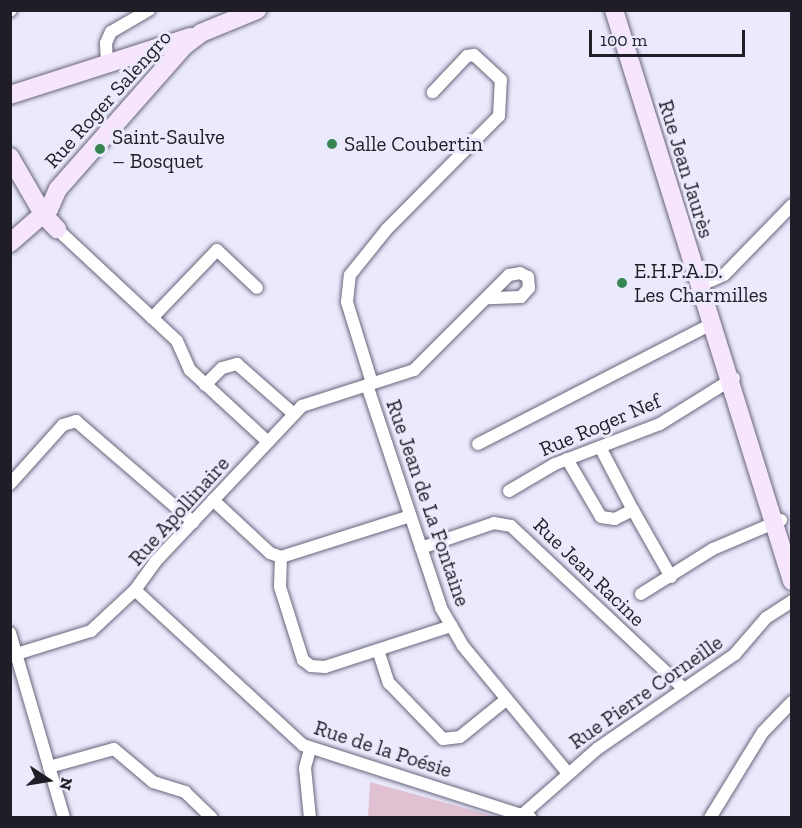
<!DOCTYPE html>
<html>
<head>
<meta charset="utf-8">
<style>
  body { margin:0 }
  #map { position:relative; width:802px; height:828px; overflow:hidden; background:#ebeafd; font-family:"Zilla Slab",serif }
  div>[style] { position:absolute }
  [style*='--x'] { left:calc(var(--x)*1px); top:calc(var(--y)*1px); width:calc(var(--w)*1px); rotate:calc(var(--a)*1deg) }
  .green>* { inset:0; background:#dfc1d2 }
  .roads { filter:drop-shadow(0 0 2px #68667b) drop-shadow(0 0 2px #68667b) }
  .street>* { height:12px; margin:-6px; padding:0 6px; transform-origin:6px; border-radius:6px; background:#fff }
  .secondary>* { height:18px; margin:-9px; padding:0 9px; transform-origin:9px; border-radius:9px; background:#f6e5fd }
  .dots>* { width:16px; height:16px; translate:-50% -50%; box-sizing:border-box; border:3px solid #ebeafd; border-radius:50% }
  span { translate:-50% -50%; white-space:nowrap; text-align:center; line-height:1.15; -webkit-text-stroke:6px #ebeafd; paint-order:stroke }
  .street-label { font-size:21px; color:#1f1e27 }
  .poi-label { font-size:21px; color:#1f1e27 }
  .left { translate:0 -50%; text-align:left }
  .frame { position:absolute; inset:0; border:12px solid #1f1e27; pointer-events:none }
  .north { position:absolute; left:18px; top:750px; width:60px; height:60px; -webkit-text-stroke:4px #ebeafd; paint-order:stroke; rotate:102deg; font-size:16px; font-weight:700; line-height:24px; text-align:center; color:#1f1e27 }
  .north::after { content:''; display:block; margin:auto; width:21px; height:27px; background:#1f1e27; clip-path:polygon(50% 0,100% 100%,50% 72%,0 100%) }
  .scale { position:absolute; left:589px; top:30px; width:156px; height:27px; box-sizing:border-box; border:3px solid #1f1e27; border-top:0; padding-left:8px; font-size:18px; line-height:21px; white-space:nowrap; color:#1f1e27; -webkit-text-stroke:4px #ebeafd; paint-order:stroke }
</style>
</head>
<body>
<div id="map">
  <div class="green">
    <i style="clip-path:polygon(370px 782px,497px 817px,368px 817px)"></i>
  </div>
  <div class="roads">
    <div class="street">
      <i style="--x:10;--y:11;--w:1;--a:-45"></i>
      <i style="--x:107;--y:63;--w:20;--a:-93"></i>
      <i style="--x:106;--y:43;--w:12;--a:-66"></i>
      <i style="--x:111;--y:32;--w:44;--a:-30.1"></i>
      <i style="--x:57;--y:229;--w:164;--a:43"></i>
      <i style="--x:177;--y:341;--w:32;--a:66"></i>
      <i style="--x:190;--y:370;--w:106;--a:42.7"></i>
      <i style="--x:699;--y:286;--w:27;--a:-24"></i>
      <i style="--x:724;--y:275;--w:98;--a:-45.8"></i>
      <i style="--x:152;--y:318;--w:94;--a:-46.3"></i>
      <i style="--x:217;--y:250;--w:55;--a:43.5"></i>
      <i style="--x:372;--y:383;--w:85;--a:-107.2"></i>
      <i style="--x:347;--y:302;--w:27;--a:-84"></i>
      <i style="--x:350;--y:275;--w:59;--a:-51.2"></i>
      <i style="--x:387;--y:229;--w:159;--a:-45.3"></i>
      <i style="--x:499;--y:116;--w:36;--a:-87"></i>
      <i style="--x:501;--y:80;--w:37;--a:-137"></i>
      <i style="--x:474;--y:55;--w:7;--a:172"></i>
      <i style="--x:467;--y:56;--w:50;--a:133.4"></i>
      <i style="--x:205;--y:385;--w:24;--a:-45"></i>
      <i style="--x:222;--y:368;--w:16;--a:-15"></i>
      <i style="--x:237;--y:364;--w:76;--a:41.3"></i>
      <i style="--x:367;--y:385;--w:235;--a:71.6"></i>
      <i style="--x:441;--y:608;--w:44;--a:59.9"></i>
      <i style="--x:463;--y:646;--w:163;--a:50.5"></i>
      <i style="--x:478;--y:444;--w:262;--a:-27.2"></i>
      <i style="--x:600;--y:447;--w:71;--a:62.4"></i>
      <i style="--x:567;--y:459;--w:67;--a:59.6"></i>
      <i style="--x:601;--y:517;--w:14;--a:8"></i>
      <i style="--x:615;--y:519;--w:20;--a:-27"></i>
      <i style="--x:633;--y:510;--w:77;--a:60.4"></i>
      <i style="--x:10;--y:484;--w:79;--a:-48.1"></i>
      <i style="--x:63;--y:425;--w:14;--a:-17"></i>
      <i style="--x:76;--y:421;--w:155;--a:40.8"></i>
      <i style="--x:509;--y:491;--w:53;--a:-30.4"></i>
      <i style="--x:555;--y:464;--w:112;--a:-20.9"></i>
      <i style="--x:660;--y:424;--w:87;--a:-31.9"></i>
      <i style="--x:213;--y:500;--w:78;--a:42.9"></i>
      <i style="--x:270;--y:553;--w:12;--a:20"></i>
      <i style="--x:281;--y:557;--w:135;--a:-17.6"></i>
      <i style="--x:421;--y:548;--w:77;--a:-18.9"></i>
      <i style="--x:494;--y:523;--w:17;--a:10"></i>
      <i style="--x:511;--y:526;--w:235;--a:43.3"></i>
      <i style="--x:281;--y:557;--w:30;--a:92"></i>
      <i style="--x:280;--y:587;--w:77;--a:72.5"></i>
      <i style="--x:303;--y:660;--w:10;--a:37"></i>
      <i style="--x:311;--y:666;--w:14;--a:4"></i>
      <i style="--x:325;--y:667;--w:133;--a:-18"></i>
      <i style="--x:135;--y:590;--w:229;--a:42.7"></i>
      <i style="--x:303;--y:745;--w:239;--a:17.8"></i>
      <i style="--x:641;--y:594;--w:85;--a:-32"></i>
      <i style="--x:713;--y:549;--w:74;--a:-23.1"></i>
      <i style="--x:10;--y:633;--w:193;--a:73.7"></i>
      <i style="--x:378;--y:650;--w:35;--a:72"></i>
      <i style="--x:389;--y:683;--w:78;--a:46"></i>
      <i style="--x:443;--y:739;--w:17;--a:-7"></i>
      <i style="--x:460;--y:737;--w:60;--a:-39"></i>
      <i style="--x:10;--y:656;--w:85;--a:-17.2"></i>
      <i style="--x:91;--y:631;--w:60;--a:-43"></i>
      <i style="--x:135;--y:590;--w:34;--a:-54"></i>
      <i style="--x:155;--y:562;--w:214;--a:-46.7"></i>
      <i style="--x:302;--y:406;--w:118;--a:-17.8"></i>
      <i style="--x:414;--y:370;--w:134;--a:-45"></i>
      <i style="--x:509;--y:275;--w:11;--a:-10"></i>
      <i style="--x:520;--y:273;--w:9;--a:27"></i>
      <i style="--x:528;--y:277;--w:11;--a:85"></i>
      <i style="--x:529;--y:288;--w:12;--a:132"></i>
      <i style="--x:521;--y:297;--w:34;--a:178"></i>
      <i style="--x:310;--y:749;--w:20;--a:105"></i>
      <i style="--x:305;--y:768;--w:50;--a:84.3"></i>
      <i style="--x:49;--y:767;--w:67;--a:-15.5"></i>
      <i style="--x:114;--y:749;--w:51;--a:40.2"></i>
      <i style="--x:153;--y:782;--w:34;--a:17"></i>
      <i style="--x:185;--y:792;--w:37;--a:44"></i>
      <i style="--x:522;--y:815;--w:100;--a:-41.3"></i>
      <i style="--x:597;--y:749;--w:168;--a:-34.5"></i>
      <i style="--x:735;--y:654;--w:48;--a:-49.3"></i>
      <i style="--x:766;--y:618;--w:31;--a:-33"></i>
      <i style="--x:710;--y:818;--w:101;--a:-58.4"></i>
      <i style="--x:763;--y:732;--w:42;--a:-46"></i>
    </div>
    <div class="secondary">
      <i style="--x:614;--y:10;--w:598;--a:72.69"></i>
      <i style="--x:10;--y:95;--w:190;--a:-17.8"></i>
      <i style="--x:10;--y:157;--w:66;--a:59.9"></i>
      <i style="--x:43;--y:214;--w:21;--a:47"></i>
      <i style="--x:10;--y:243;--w:52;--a:-41.1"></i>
      <i style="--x:49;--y:209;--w:22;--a:-66"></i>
      <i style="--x:58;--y:189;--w:191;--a:-48.6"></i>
      <i style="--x:184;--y:46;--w:21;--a:-37"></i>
      <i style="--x:201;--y:33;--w:61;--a:-22.3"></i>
    </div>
  </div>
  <div class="dots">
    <i style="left:332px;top:144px;background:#378453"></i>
    <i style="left:100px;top:149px;background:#378453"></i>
    <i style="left:622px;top:283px;background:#378453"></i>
  </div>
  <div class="street-label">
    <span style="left:108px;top:99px;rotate:-48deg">Rue Roger Salengro</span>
    <span style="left:686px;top:169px;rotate:73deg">Rue Jean Jaurès</span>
    <span style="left:600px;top:425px;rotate:-23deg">Rue Roger Nef</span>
    <span style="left:428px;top:503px;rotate:71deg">Rue Jean de La Fontaine</span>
    <span style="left:179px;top:511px;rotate:-48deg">Rue Apollinaire</span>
    <span style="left:589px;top:572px;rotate:44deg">Rue Jean Racine</span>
    <span style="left:646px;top:692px;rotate:-35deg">Rue Pierre Corneille</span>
    <span style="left:383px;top:749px;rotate:18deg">Rue de la Poésie</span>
  </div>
  <div class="poi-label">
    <span class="left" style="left:112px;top:149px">Saint-Saulve<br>– Bosquet</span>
    <span class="left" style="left:344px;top:144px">Salle Coubertin</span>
    <span class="left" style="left:634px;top:283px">E.H.P.A.D.<br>Les Charmilles</span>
  </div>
  <div class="frame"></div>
  <div class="north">N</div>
  <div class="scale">100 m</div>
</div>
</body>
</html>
